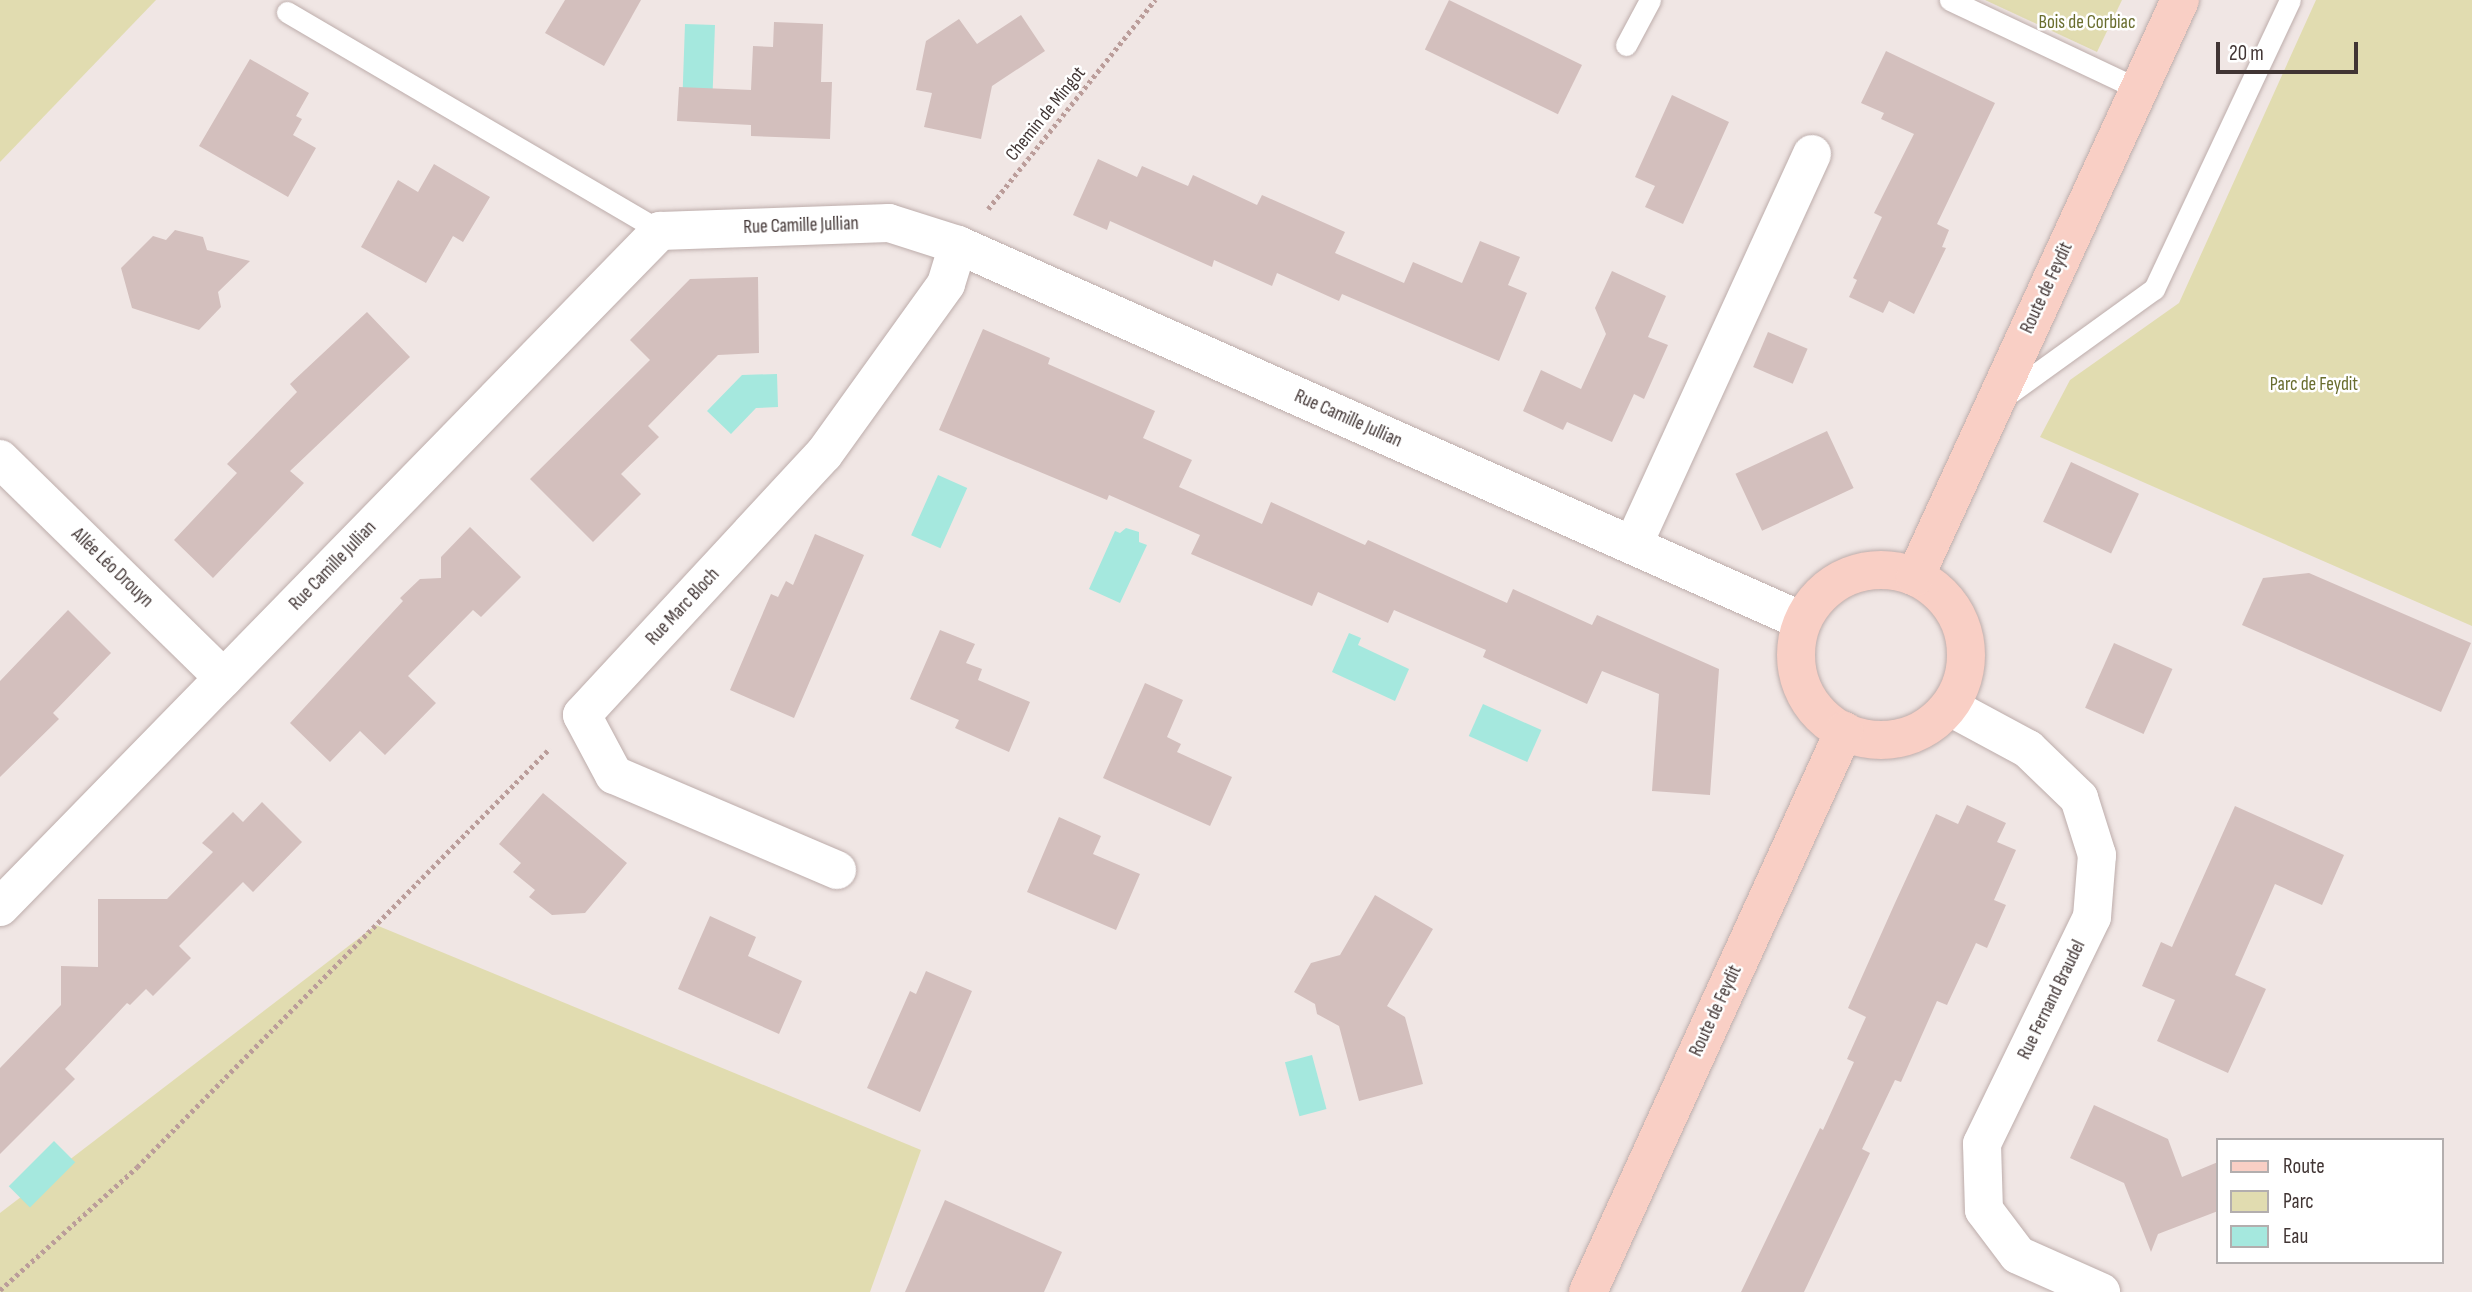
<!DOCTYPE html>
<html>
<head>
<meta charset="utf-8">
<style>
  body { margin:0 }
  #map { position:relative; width:2472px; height:1292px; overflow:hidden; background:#f0e6e4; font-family:"Sofia Sans Condensed",sans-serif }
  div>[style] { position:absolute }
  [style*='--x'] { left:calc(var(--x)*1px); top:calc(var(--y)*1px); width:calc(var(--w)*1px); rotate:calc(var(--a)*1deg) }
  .green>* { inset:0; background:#e1dcb0 }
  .water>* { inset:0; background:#a5e8de; transform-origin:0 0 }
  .building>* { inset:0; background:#d3bfbd; transform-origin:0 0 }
  .path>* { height:4.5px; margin-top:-2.25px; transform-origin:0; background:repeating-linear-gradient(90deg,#bb9d9a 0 3.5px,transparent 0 7px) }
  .roads { filter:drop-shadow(0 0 2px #bdadab) drop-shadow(0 0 2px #bdadab) }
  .lane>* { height:21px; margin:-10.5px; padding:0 10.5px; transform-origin:10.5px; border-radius:10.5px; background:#fff }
  .street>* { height:38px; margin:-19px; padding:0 19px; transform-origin:19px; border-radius:19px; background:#fff }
  .secondary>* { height:38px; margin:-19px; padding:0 19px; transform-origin:19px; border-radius:19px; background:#f9cfc5 }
  .secondary>.ring { margin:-19px; padding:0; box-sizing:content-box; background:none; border:38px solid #f9cfc5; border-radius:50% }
  span { translate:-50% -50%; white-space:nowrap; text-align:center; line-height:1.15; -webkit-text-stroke:5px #fff; paint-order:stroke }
  .park-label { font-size:19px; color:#696d2e }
  .street-label { font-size:19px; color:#413534 }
  .legend { position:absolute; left:2216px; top:1138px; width:228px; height:126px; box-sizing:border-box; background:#fff; border:2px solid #b3aeae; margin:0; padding:9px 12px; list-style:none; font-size:21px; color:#413534 }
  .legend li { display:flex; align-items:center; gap:14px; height:35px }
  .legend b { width:35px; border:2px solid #b3aeae }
  .scale { position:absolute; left:2216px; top:42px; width:142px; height:32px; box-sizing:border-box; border:4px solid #413534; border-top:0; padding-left:9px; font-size:21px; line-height:24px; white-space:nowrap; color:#413534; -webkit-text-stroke:5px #fff; paint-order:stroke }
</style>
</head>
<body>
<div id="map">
  <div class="green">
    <i style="clip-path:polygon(0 0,156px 0,0 162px)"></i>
    <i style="clip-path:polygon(1985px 0,2122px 0,2097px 52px)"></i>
    <i style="clip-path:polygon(2316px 0,2472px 0,2472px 626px,2040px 437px,2070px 380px,2179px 303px)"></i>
    <i style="clip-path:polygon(376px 925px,921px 1150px,870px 1292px,0 1292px,0 1213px)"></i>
  </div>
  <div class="water">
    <i style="left:685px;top:24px;width:30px;height:65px;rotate:2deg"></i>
    <i style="clip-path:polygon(777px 374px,778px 407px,756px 408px,731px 434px,707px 411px,742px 375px)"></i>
    <i style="left:938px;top:475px;width:32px;height:66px;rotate:24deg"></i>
    <i style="clip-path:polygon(1126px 528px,1139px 532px,1139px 542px,1147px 545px,1120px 603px,1089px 589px,1115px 531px,1120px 533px)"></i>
    <i style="clip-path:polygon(1349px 633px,1361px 638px,1358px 645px,1409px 669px,1395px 701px,1332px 672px)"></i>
    <i style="left:1483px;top:704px;width:64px;height:35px;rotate:24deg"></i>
    <i style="left:1312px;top:1055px;width:56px;height:28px;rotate:75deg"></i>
    <i style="left:54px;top:1141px;width:30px;height:64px;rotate:45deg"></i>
  </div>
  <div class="building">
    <i style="clip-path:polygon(565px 0,641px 0,604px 66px,545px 33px)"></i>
    <i style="left:1449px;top:0;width:148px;height:55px;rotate:26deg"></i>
    <i style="clip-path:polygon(1021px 15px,1045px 51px,992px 86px,981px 139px,924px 127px,932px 93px,916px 90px,926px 41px,959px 19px,977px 44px)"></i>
    <i style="clip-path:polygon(774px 22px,823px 24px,821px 82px,832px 82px,830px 139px,751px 136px,751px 125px,677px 121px,679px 87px,751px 90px,753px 46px,773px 47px)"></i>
    <i style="clip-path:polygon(1886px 51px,1995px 103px,1937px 224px,1949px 230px,1942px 247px,1946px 248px,1914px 314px,1889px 301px,1883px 313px,1849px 297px,1857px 280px,1853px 278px,1882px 217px,1874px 213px,1914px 134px,1881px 119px,1884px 113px,1861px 103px)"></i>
    <i style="clip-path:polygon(250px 59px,309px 93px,296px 116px,302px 119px,293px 135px,316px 148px,288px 197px,199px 146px)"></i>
    <i style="clip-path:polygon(1672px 95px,1729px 122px,1683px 224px,1645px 207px,1655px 186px,1635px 177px)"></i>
    <i style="clip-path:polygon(1098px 159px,1137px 177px,1142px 166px,1188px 186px,1193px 175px,1257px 205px,1262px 195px,1345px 232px,1335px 253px,1404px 283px,1413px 262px,1462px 283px,1480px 241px,1520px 257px,1508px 285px,1527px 293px,1499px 361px,1342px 294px,1339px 301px,1277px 273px,1272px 286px,1214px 260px,1212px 267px,1110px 221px,1107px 230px,1073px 215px)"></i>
    <i style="clip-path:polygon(434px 164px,490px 197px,463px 242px,453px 236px,426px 283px,361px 247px,398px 180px,418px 192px)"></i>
    <i style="clip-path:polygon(175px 230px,203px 237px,207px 250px,250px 261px,218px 292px,221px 307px,199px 330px,132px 308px,121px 268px,153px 236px,166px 240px)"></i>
    <i style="clip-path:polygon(1612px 271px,1666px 296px,1648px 337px,1668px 345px,1644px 399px,1634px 394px,1612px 442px,1567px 422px,1563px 430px,1523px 411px,1541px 370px,1581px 389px,1606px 334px,1595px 308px)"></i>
    <i style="clip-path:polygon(758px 277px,759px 353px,718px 355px,648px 426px,659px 437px,621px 474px,641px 494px,593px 542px,530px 479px,650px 360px,630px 340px,690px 279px)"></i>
    <i style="clip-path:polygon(367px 312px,410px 357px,290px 471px,304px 483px,213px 578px,174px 540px,237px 473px,227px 464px,297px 392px,290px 384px)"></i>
    <i style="clip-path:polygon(983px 329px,1050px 358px,1048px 364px,1155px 411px,1143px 438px,1192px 460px,1179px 487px,1262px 524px,1271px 502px,1365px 545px,1368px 540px,1507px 603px,1513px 589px,1592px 625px,1597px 615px,1719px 669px,1710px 795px,1652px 791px,1659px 694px,1602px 671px,1587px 704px,1483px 657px,1486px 650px,1394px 610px,1388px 623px,1318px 592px,1312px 606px,1191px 554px,1200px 535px,1109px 495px,1107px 500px,939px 430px)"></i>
    <i style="left:1768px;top:332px;width:43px;height:38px;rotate:23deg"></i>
    <i style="left:1827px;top:431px;width:63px;height:101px;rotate:65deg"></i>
    <i style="left:2071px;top:462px;width:75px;height:66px;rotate:25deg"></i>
    <i style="clip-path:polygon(470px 527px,521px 577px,481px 617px,473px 610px,408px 676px,436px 703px,385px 755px,360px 731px,330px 762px,290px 723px,403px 601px,400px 598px,420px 579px,441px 578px,441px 557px)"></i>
    <i style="clip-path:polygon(815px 534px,864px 555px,794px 718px,730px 690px,771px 594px,778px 597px,786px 581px,793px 585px)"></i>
    <i style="clip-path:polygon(2309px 573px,2471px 643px,2441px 712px,2242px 625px,2263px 578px)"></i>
    <i style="clip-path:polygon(68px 610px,111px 653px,53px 713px,59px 719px,0 777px,0 681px)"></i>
    <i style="clip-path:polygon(940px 630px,975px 644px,966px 663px,982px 669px,978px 680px,1030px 702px,1009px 752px,955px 728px,959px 720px,910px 699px)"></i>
    <i style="left:2114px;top:643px;width:64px;height:71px;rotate:24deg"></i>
    <i style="clip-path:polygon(1145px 683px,1183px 700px,1167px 737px,1181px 744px,1177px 752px,1232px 777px,1210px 826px,1103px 778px)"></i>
    <i style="clip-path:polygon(543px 793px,627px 863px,585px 913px,552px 915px,529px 897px,535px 890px,513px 872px,521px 863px,499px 844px)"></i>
    <i style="clip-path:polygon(262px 802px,302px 842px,253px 892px,243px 882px,179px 946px,191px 958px,153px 996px,146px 989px,130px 1005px,127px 1003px,65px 1069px,75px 1079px,0 1154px,0 1068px,61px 1005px,61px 966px,98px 967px,98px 899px,167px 899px,213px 852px,202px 843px,233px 812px,243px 822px)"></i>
    <i style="clip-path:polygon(1967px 805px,2006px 823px,1997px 842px,2016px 850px,1994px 900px,2006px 905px,1987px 948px,1976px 943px,1947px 1005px,1937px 1001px,1901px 1082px,1895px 1080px,1862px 1149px,1870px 1153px,1804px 1292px,1741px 1292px,1820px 1128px,1823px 1130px,1854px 1062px,1847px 1059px,1866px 1017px,1848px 1008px,1895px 903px,1936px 814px,1958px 824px)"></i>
    <i style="clip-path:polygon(2235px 806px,2344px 855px,2322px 905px,2275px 884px,2235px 975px,2266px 989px,2228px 1073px,2157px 1041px,2175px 1000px,2142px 986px,2161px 942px,2172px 947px)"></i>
    <i style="clip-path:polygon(1059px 817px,1101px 836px,1093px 854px,1140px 874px,1116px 930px,1027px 892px)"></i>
    <i style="clip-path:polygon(1375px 895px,1433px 929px,1387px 1006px,1405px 1017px,1423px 1084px,1359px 1101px,1339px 1026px,1317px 1014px,1315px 1004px,1294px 992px,1311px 963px,1340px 955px)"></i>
    <i style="clip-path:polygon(710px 916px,756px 937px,748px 956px,802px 981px,779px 1034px,678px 989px)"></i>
    <i style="clip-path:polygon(926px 971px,972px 991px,920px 1112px,867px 1088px,910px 991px,916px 994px)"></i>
    <i style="clip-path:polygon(2094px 1105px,2168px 1139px,2182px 1177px,2218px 1162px,2218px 1211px,2158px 1234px,2151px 1252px,2124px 1183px,2070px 1158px)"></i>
    <i style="clip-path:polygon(945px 1200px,1062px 1252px,1044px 1292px,905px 1292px)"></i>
  </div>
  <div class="path">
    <i style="--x:988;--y:209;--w:268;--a:-51.4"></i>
    <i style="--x:0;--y:1290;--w:184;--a:-41.9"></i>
    <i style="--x:137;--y:1167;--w:588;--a:-45.41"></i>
  </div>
  <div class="roads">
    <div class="lane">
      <i style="--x:1950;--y:0;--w:208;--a:25.3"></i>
      <i style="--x:287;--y:12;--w:433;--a:30.4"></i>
      <i style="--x:1626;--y:45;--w:51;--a:-61.9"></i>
      <i style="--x:2004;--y:397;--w:185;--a:-35.8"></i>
      <i style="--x:2154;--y:289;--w:319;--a:-64.8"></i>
    </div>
    <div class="street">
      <i style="--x:0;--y:459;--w:313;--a:44.4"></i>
      <i style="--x:1633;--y:545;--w:430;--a:-65.4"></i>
      <i style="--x:1950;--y:707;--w:89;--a:28.3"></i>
      <i style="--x:2028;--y:749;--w:71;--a:43.9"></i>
      <i style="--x:2079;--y:798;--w:60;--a:72.5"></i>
      <i style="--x:2097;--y:855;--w:62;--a:94.6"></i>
      <i style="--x:2092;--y:917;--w:252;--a:115.9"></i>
      <i style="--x:1982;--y:1144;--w:66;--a:88.3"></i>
      <i style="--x:1984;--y:1210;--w:56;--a:52.9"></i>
      <i style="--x:2018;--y:1255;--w:91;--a:24"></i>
      <i style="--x:837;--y:870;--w:242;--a:-156.9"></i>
      <i style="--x:614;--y:775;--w:68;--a:-118.1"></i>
      <i style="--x:582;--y:715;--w:356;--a:-47.2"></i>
      <i style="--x:824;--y:454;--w:209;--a:-54.3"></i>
      <i style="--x:946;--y:284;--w:41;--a:-72.9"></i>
      <i style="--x:0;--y:907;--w:945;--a:-45.69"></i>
      <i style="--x:660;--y:231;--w:229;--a:-2"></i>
      <i style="--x:889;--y:223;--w:72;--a:17.7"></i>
      <i style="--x:958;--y:245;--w:924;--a:24.01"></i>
    </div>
    <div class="secondary">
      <i class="ring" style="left:1796px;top:570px;width:132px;height:132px"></i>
      <i style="--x:1915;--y:577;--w:635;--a:-65.33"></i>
      <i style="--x:1588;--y:1292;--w:617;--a:-65.47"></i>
    </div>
  </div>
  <div class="park-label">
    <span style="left:2087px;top:23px">Bois de Corbiac</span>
    <span style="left:2314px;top:385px">Parc de Feydit</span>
  </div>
  <div class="street-label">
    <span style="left:1046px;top:114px;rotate:-51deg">Chemin de Mingot</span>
    <span style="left:801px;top:226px;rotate:-2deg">Rue Camille Jullian</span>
    <span style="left:2047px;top:288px;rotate:-65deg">Route de Feydit</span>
    <span style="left:1348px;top:419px;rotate:24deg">Rue Camille Jullian</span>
    <span style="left:333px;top:566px;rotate:-46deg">Rue Camille Jullian</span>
    <span style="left:112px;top:568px;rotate:44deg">Allée Léo Drouyn</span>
    <span style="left:683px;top:607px;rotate:-47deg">Rue Marc Bloch</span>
    <span style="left:2052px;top:1000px;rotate:-64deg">Rue Fernand Braudel</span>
    <span style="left:1716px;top:1011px;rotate:-65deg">Route de Feydit</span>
  </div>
  <ul class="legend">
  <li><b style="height:9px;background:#f9cfc5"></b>Route</li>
  <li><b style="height:19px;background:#e1dcb0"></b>Parc</li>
  <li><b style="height:19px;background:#a5e8de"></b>Eau</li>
  </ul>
  <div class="scale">20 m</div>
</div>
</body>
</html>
